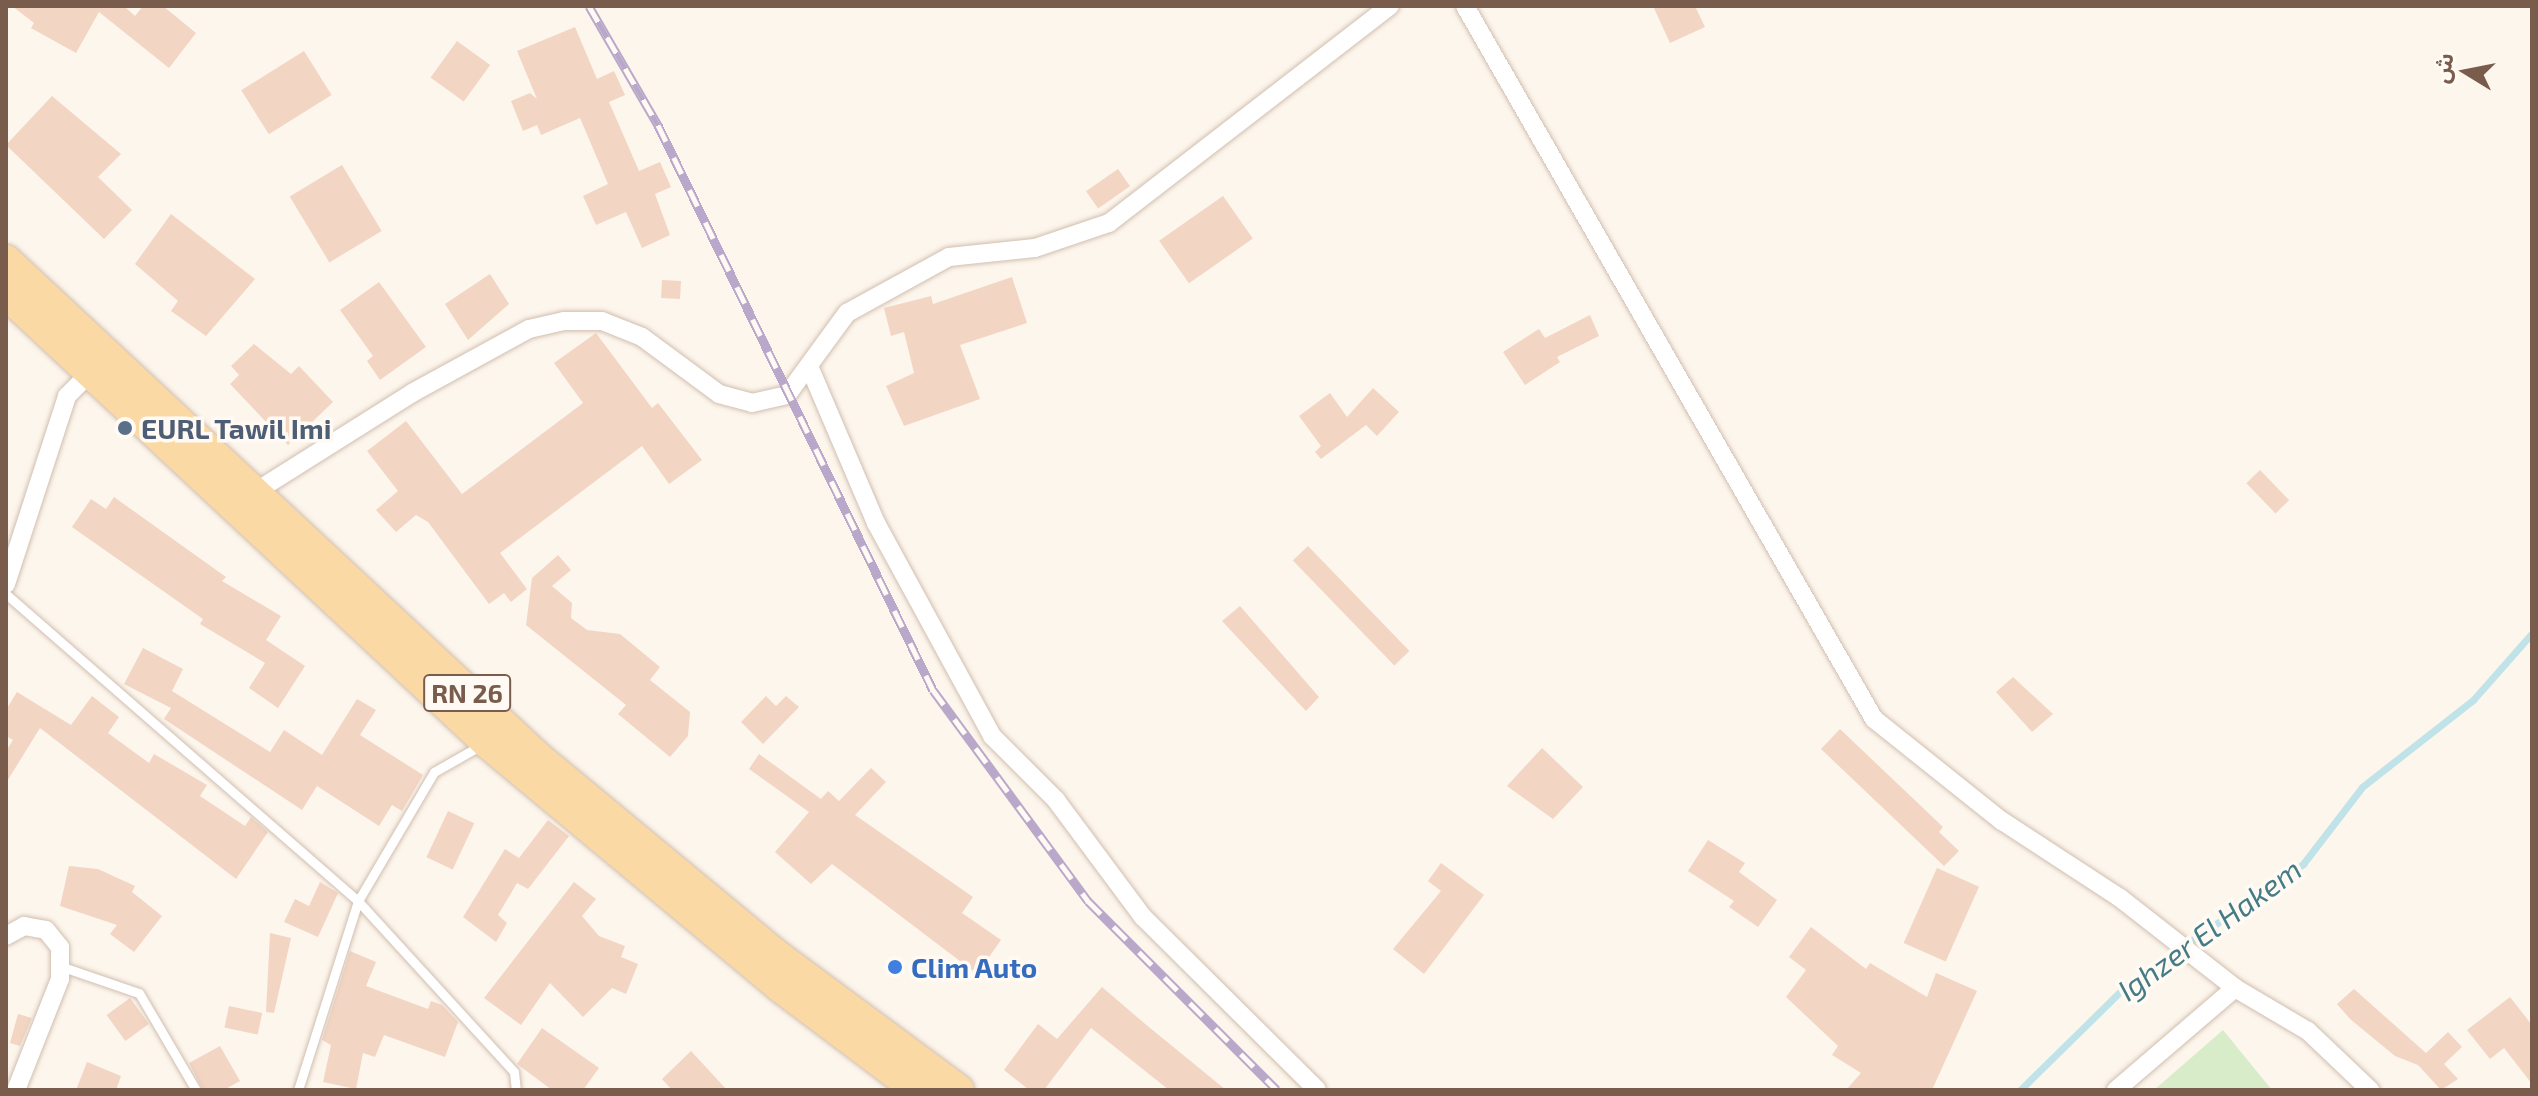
<!DOCTYPE html>
<html>
<head>
<meta charset="utf-8">
<style>
  body { margin:0 }
  #map { position:relative; width:2538px; height:1096px; overflow:hidden; background:#fdf6ec; font-family:"Exo 2","Noto Sans Arabic",sans-serif }
  div>[style] { position:absolute }
  [style*='--x'] { left:calc(var(--x)*1px); top:calc(var(--y)*1px); width:calc(var(--w)*1px); rotate:calc(var(--a)*1deg) }
  .green>* { inset:0; background:#d8ecc9 }
  .stream>* { height:7px; margin:-3.5px; padding:0 3.5px; transform-origin:3.5px; border-radius:3.5px; background:#bfe3e8 }
  .building>* { inset:0; background:#f3d5c3; transform-origin:0 0 }
  .roads { filter:drop-shadow(0 0 2px #d1beb0) drop-shadow(0 0 2px #d1beb0) }
  .lane>* { height:9px; margin:-4.5px; padding:0 4.5px; transform-origin:4.5px; border-radius:4.5px; background:#fff }
  .street>* { height:18px; margin:-9px; padding:0 9px; transform-origin:9px; border-radius:9px; background:#fff }
  .primary>* { height:30px; margin:-15px; padding:0 15px; transform-origin:15px; border-radius:15px; background:#fbd9a5 }
  .rail>* { height:9px; margin-top:-4.5px; transform-origin:0; background:repeating-linear-gradient(90deg,#fffaf3 0 18px,#b9a8c9 0 36px); box-sizing:border-box; border-block:2px solid #b9a8c9 }
  .dots>* { width:22px; height:22px; translate:-50% -50%; box-sizing:border-box; border:4px solid #fffaf3; border-radius:50% }
  span { translate:-50% -50%; white-space:nowrap; text-align:center; line-height:1.15; -webkit-text-stroke:7px #fffaf3; paint-order:stroke }
  .shield-label span { padding:2px 6px; background:#fffaf3; border:2px solid; border-radius:6px; -webkit-text-stroke-width:0 }
  .shield-label { font-size:26px; color:#7a5c4d; font-weight:700 }
  .service-label { font-size:28px; color:#4e5e75; font-weight:700 }
  .left { translate:0 -50%; text-align:left }
  .shop-label { font-size:28px; color:#366cbe; font-weight:700 }
  .water-label { font-size:30px; color:#437c86; font-style:italic }
  .frame { position:absolute; inset:0; border:8px solid #7a5c4d; pointer-events:none }
  .north { position:absolute; left:2426px; top:32px; width:80px; height:80px; -webkit-text-stroke:6px #fffaf3; paint-order:stroke; rotate:280deg; font-size:22px; font-weight:700; line-height:32px; text-align:center; color:#7a5c4d }
  .north::after { content:''; display:block; margin:auto; width:28px; height:36px; background:#7a5c4d; clip-path:polygon(50% 0,100% 100%,50% 72%,0 100%) }
</style>
</head>
<body>
<div id="map">
  <div class="green">
    <i style="clip-path:polygon(2223px 1030px,2272px 1090px,2154px 1090px)"></i>
  </div>
  <div class="stream">
    <i style="--x:2020;--y:1090;--w:150;--a:-44.5"></i>
    <i style="--x:2127;--y:985;--w:214;--a:-34.5"></i>
    <i style="--x:2303;--y:864;--w:97;--a:-52.5"></i>
    <i style="--x:2362;--y:787;--w:141;--a:-38.1"></i>
    <i style="--x:2473;--y:700;--w:89;--a:-48.6"></i>
  </div>
  <div class="building">
    <i style="clip-path:polygon(12px 6px,124px 6px,135px 16px,143px 6px,163px 6px,196px 33px,169px 68px,99px 12px,76px 53px,31px 28px,34px 23px)"></i>
    <i style="clip-path:polygon(1653px 6px,1695px 6px,1705px 27px,1670px 43px)"></i>
    <i style="clip-path:polygon(575px 27px,597px 79px,614px 71px,625px 95px,609px 102px,639px 171px,660px 162px,671px 187px,655px 194px,670px 235px,642px 248px,626px 212px,596px 225px,583px 196px,608px 184px,580px 118px,541px 135px,537px 125px,523px 131px,511px 101px,530px 93px,537px 99px,517px 51px)"></i>
    <i style="left:457px;top:41px;width:41px;height:45px;rotate:36deg"></i>
    <i style="left:304px;top:51px;width:52px;height:74px;rotate:58deg"></i>
    <i style="clip-path:polygon(52px 96px,121px 154px,98px 177px,132px 210px,104px 239px,6px 145px)"></i>
    <i style="left:342px;top:165px;width:77px;height:61px;rotate:59deg"></i>
    <i style="left:1118px;top:169px;width:21px;height:39px;rotate:55deg"></i>
    <i style="left:1223px;top:196px;width:52px;height:78px;rotate:55deg"></i>
    <i style="clip-path:polygon(171px 214px,255px 279px,206px 336px,171px 311px,178px 301px,135px 264px)"></i>
    <i style="clip-path:polygon(490px 274px,509px 304px,468px 340px,445px 304px)"></i>
    <i style="clip-path:polygon(1012px 277px,1027px 323px,960px 345px,980px 399px,904px 426px,886px 386px,914px 373px,904px 332px,891px 336px,884px 308px,931px 296px,933px 304px)"></i>
    <i style="left:662px;top:280px;width:19px;height:18px;rotate:3deg"></i>
    <i style="clip-path:polygon(379px 282px,426px 347px,380px 380px,367px 361px,373px 356px,340px 310px)"></i>
    <i style="clip-path:polygon(1590px 315px,1599px 336px,1557px 357px,1560px 362px,1525px 385px,1503px 352px,1539px 329px,1545px 338px)"></i>
    <i style="clip-path:polygon(596px 333px,652px 408px,658px 403px,702px 460px,669px 484px,642px 446px,500px 553px,527px 589px,511px 602px,504px 593px,489px 604px,428px 522px,416px 515px,396px 532px,376px 510px,398px 491px,367px 451px,406px 421px,462px 494px,583px 403px,554px 363px)"></i>
    <i style="clip-path:polygon(254px 344px,291px 374px,299px 366px,333px 402px,288px 445px,230px 384px,239px 375px,231px 366px)"></i>
    <i style="clip-path:polygon(1373px 388px,1399px 412px,1377px 436px,1366px 425px,1321px 459px,1315px 452px,1321px 446px,1299px 416px,1330px 393px,1347px 417px)"></i>
    <i style="left:2260px;top:470px;width:42px;height:19px;rotate:46deg"></i>
    <i style="clip-path:polygon(114px 497px,226px 577px,222px 581px,281px 616px,266px 640px,305px 666px,278px 708px,249px 688px,265px 663px,200px 624px,203px 619px,72px 527px,91px 499px,106px 509px)"></i>
    <i style="left:1308px;top:546px;width:146px;height:21px;rotate:46deg"></i>
    <i style="clip-path:polygon(558px 555px,571px 570px,552px 586px,572px 603px,571px 618px,587px 630px,620px 634px,660px 667px,650px 680px,690px 712px,688px 736px,670px 757px,618px 714px,626px 705px,526px 625px,532px 578px)"></i>
    <i style="clip-path:polygon(1240px 606px,1319px 697px,1306px 711px,1222px 621px)"></i>
    <i style="clip-path:polygon(143px 648px,183px 669px,172px 691px,270px 752px,284px 730px,322px 755px,357px 699px,376px 710px,360px 735px,423px 775px,402px 811px,392px 805px,379px 826px,317px 786px,302px 810px,164px 719px,171px 708px,124px 684px)"></i>
    <i style="clip-path:polygon(2013px 677px,2053px 714px,2032px 732px,1996px 692px)"></i>
    <i style="clip-path:polygon(17px 692px,71px 725px,92px 696px,119px 717px,108px 733px,149px 763px,154px 754px,207px 785px,200px 796px,245px 826px,251px 817px,268px 832px,236px 879px,40px 728px,6px 783px,6px 751px,13px 740px,6px 736px,6px 710px)"></i>
    <i style="clip-path:polygon(766px 696px,776px 706px,786px 696px,799px 707px,763px 744px,741px 722px)"></i>
    <i style="clip-path:polygon(1840px 729px,1943px 827px,1939px 832px,1959px 851px,1944px 866px,1821px 749px)"></i>
    <i style="clip-path:polygon(1542px 748px,1583px 787px,1553px 819px,1507px 786px)"></i>
    <i style="clip-path:polygon(759px 754px,821px 799px,828px 791px,839px 801px,871px 768px,886px 782px,855px 815px,973px 897px,962px 913px,1001px 940px,977px 974px,832px 864px,811px 884px,775px 852px,809px 812px,749px 769px)"></i>
    <i style="left:448px;top:811px;width:29px;height:51px;rotate:25deg"></i>
    <i style="clip-path:polygon(548px 820px,569px 836px,528px 889px,517px 883px,498px 915px,507px 923px,496px 942px,463px 917px,505px 849px,519px 858px)"></i>
    <i style="clip-path:polygon(1708px 840px,1745px 863px,1739px 872px,1777px 900px,1758px 927px,1729px 907px,1734px 901px,1688px 871px)"></i>
    <i style="clip-path:polygon(1441px 863px,1484px 895px,1424px 974px,1393px 949px,1441px 891px,1428px 881px)"></i>
    <i style="clip-path:polygon(69px 866px,98px 869px,135px 886px,132px 892px,162px 916px,134px 952px,110px 934px,117px 925px,60px 906px)"></i>
    <i style="left:1937px;top:868px;width:46px;height:82px;rotate:24deg"></i>
    <i style="clip-path:polygon(320px 882px,338px 893px,318px 937px,284px 922px,295px 899px,309px 906px)"></i>
    <i style="clip-path:polygon(574px 882px,596px 899px,582px 916px,599px 936px,625px 946px,621px 957px,638px 964px,626px 994px,612px 988px,583px 1017px,550px 983px,521px 1025px,484px 998px)"></i>
    <i style="clip-path:polygon(1811px 927px,1866px 969px,1870px 963px,1927px 997px,1936px 973px,1977px 991px,1932px 1090px,1846px 1090px,1861px 1073px,1832px 1055px,1838px 1046px,1786px 997px,1806px 970px,1789px 957px)"></i>
    <i style="clip-path:polygon(270px 933px,291px 938px,274px 1013px,266px 1012px)"></i>
    <i style="clip-path:polygon(350px 951px,376px 962px,366px 986px,428px 1009px,431px 1001px,442px 1005px,458px 1022px,445px 1057px,384px 1035px,375px 1057px,363px 1053px,356px 1089px,323px 1082px,331px 1045px,322px 1040px)"></i>
    <i style="clip-path:polygon(1102px 987px,1144px 1023px,1226px 1090px,1169px 1090px,1091px 1028px,1044px 1090px,1029px 1090px,1004px 1070px,1038px 1024px,1057px 1039px)"></i>
    <i style="clip-path:polygon(2354px 989px,2426px 1053px,2448px 1032px,2462px 1047px,2444px 1064px,2458px 1079px,2441px 1090px,2418px 1065px,2395px 1056px,2350px 1019px,2337px 1004px)"></i>
    <i style="clip-path:polygon(2510px 997px,2532px 1025px,2532px 1084px,2504px 1048px,2490px 1059px,2467px 1030px)"></i>
    <i style="left:130px;top:998px;width:32px;height:29px;rotate:54deg"></i>
    <i style="left:229px;top:1006px;width:34px;height:22px;rotate:12deg"></i>
    <i style="clip-path:polygon(18px 1014px,32px 1018px,20px 1046px,10px 1043px)"></i>
    <i style="clip-path:polygon(542px 1028px,599px 1068px,583px 1090px,552px 1090px,517px 1064px)"></i>
    <i style="clip-path:polygon(220px 1046px,240px 1081px,224px 1090px,203px 1090px,189px 1063px)"></i>
    <i style="clip-path:polygon(691px 1051px,727px 1090px,672px 1090px,662px 1079px)"></i>
    <i style="clip-path:polygon(87px 1062px,121px 1076px,116px 1090px,76px 1090px)"></i>
  </div>
  <div class="roads">
    <div class="lane">
      <i style="--x:6;--y:594;--w:467;--a:41.1"></i>
      <i style="--x:358;--y:901;--w:231;--a:47.6"></i>
      <i style="--x:514;--y:1072;--w:18;--a:84"></i>
      <i style="--x:60;--y:966;--w:83;--a:18.9"></i>
      <i style="--x:139;--y:993;--w:113;--a:59.6"></i>
      <i style="--x:298;--y:1090;--w:198;--a:-72.4"></i>
      <i style="--x:358;--y:901;--w:150;--a:-59.5"></i>
      <i style="--x:434;--y:772;--w:56;--a:-29.7"></i>
    </div>
    <div class="street">
      <i style="--x:1465;--y:6;--w:822;--a:60.16"></i>
      <i style="--x:1874;--y:719;--w:164;--a:38.6"></i>
      <i style="--x:2002;--y:821;--w:141;--a:33.1"></i>
      <i style="--x:2120;--y:898;--w:146;--a:38"></i>
      <i style="--x:2235;--y:988;--w:85;--a:30.5"></i>
      <i style="--x:2308;--y:1031;--w:86;--a:43.6"></i>
      <i style="--x:809;--y:366;--w:171;--a:66.9"></i>
      <i style="--x:876;--y:523;--w:243;--a:61.4"></i>
      <i style="--x:992;--y:736;--w:91;--a:45"></i>
      <i style="--x:1056;--y:800;--w:146;--a:53.4"></i>
      <i style="--x:1143;--y:917;--w:245;--a:44.8"></i>
      <i style="--x:247;--y:497;--w:195;--a:-32.2"></i>
      <i style="--x:412;--y:393;--w:133;--a:-28.7"></i>
      <i style="--x:529;--y:329;--w:36;--a:-13"></i>
      <i style="--x:564;--y:321;--w:38;--a:0"></i>
      <i style="--x:602;--y:321;--w:43;--a:21.8"></i>
      <i style="--x:642;--y:337;--w:96;--a:36.5"></i>
      <i style="--x:719;--y:394;--w:34;--a:15"></i>
      <i style="--x:752;--y:403;--w:36;--a:-13"></i>
      <i style="--x:787;--y:395;--w:102;--a:-53.8"></i>
      <i style="--x:847;--y:313;--w:116;--a:-28.8"></i>
      <i style="--x:949;--y:257;--w:86;--a:-6"></i>
      <i style="--x:1035;--y:248;--w:78;--a:-18.7"></i>
      <i style="--x:1109;--y:223;--w:355;--a:-37.7"></i>
      <i style="--x:6;--y:584;--w:198;--a:-72"></i>
      <i style="--x:67;--y:396;--w:34;--a:-45"></i>
      <i style="--x:6;--y:936;--w:21;--a:-29"></i>
      <i style="--x:24;--y:926;--w:22;--a:10"></i>
      <i style="--x:46;--y:930;--w:22;--a:51"></i>
      <i style="--x:60;--y:947;--w:32;--a:90"></i>
      <i style="--x:60;--y:979;--w:119;--a:111.6"></i>
      <i style="--x:2116;--y:1090;--w:157;--a:-40.6"></i>
    </div>
    <div class="primary">
      <i style="--x:6;--y:260;--w:728;--a:43.05"></i>
      <i style="--x:538;--y:757;--w:312;--a:39.7"></i>
      <i style="--x:778;--y:956;--w:225;--a:36.5"></i>
      <i style="--x:6;--y:294;--w:657;--a:43.03"></i>
      <i style="--x:486;--y:742;--w:383;--a:39.8"></i>
      <i style="--x:780;--y:987;--w:171;--a:36.9"></i>
    </div>
  </div>
  <div class="rail">
    <i style="--x:589;--y:6;--w:138;--a:59.9"></i>
    <i style="--x:658;--y:125;--w:628;--a:64.05"></i>
    <i style="--x:933;--y:690;--w:262;--a:53.7"></i>
    <i style="--x:1088;--y:901;--w:267;--a:45"></i>
  </div>
  <div class="dots">
    <i style="left:125px;top:428px;background:#5c6f8a"></i>
    <i style="left:895px;top:967px;background:#3f7fe0"></i>
  </div>
  <div class="shield-label">
    <span style="left:467px;top:693px">RN 26</span>
  </div>
  <div class="service-label">
    <span class="left" style="left:141px;top:428px">EURL Tawil Imi</span>
  </div>
  <div class="shop-label">
    <span class="left" style="left:911px;top:967px">Clim Auto</span>
  </div>
  <div class="water-label">
    <span style="left:2209px;top:929px;rotate:-36deg">Ighzer El Hakem</span>
  </div>
  <div class="frame"></div>
  <div class="north">ش</div>
</div>
</body>
</html>
